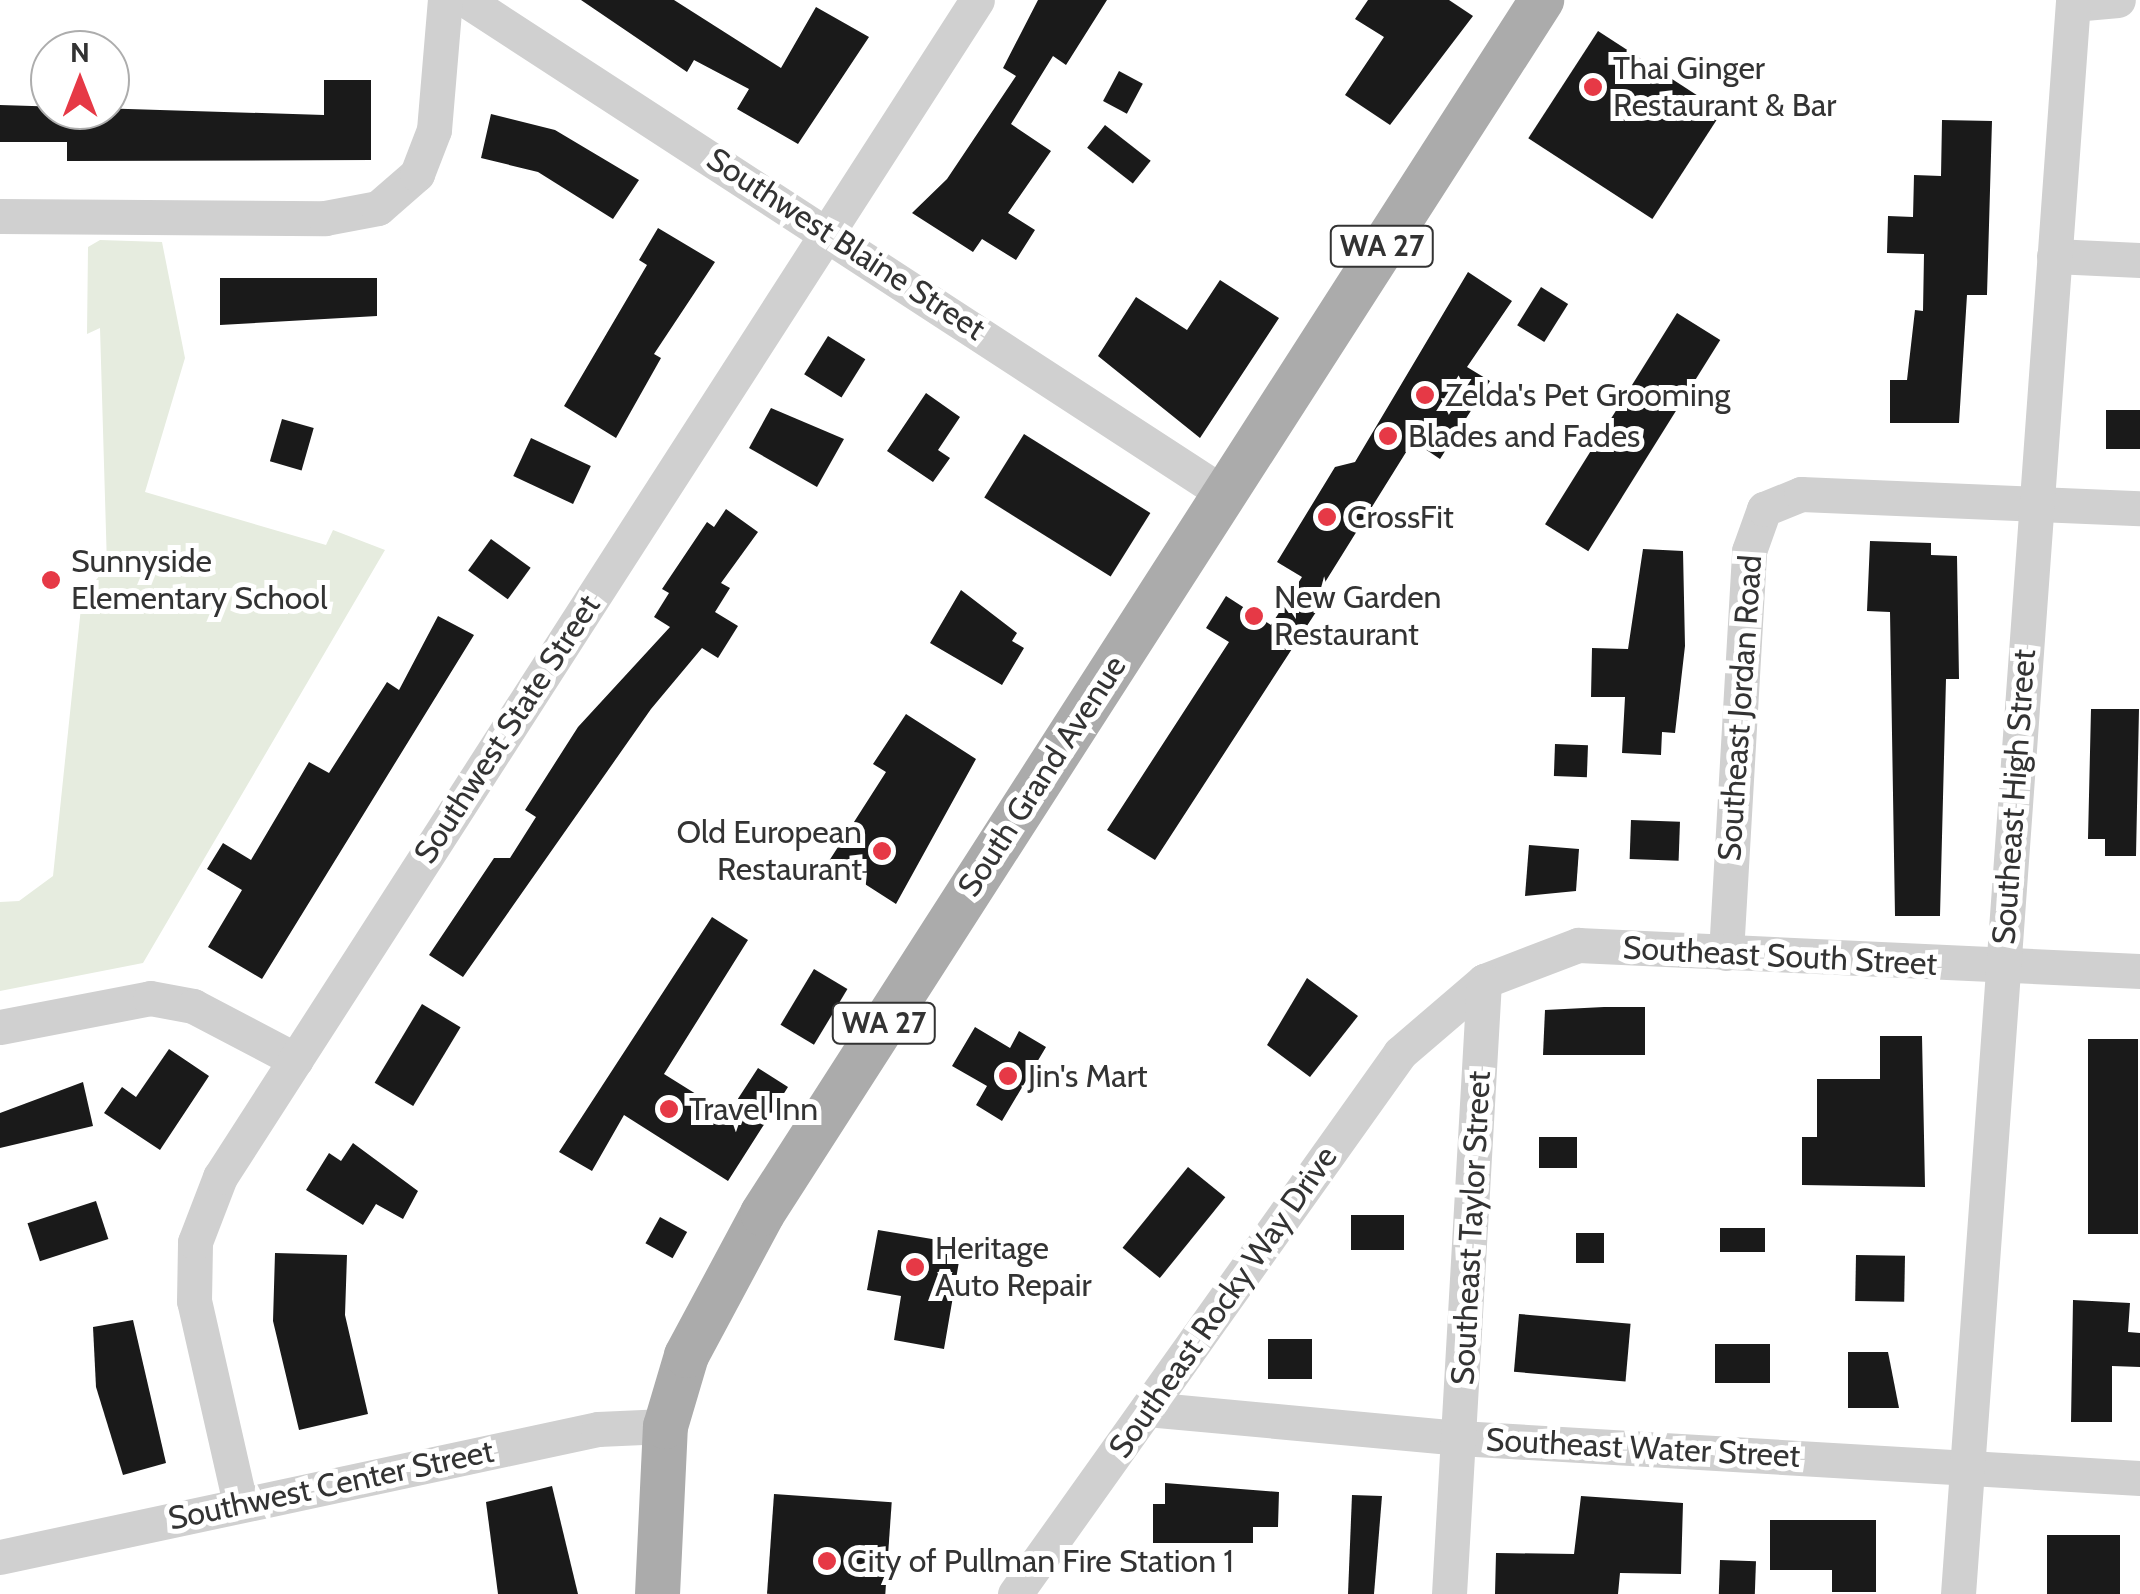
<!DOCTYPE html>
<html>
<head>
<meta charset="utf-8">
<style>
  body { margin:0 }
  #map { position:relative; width:2140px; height:1594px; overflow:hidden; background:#fff; font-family:Cabin,sans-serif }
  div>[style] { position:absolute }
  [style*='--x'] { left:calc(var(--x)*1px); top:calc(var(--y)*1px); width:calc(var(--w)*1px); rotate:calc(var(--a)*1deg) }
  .green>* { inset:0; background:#e6ecdf }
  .building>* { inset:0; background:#1a1a1a; transform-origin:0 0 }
  .minor>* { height:35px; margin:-17.5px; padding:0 17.5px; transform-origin:17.5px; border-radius:17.5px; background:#d0d0d0 }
  .major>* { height:45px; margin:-22.5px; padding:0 22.5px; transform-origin:22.5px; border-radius:22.5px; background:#ababab }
  .dots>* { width:28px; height:28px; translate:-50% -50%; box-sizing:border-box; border:5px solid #fff; border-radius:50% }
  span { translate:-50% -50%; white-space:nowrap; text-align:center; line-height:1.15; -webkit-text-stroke:10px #fff; paint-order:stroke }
  .shield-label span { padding:2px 8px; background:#fff; border:2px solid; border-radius:8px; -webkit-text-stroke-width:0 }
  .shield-label { font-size:30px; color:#333; font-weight:700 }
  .poi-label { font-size:32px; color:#333 }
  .left { translate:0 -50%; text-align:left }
  .right { translate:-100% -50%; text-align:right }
  .street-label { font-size:32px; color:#333 }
  .north { position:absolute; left:30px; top:30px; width:100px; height:100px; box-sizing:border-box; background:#fff; border:2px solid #adadad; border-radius:50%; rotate:0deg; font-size:28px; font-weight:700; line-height:40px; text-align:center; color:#333 }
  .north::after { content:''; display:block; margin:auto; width:35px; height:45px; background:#e63946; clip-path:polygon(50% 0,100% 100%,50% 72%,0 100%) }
</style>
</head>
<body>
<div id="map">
  <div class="green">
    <i style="clip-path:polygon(100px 240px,162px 242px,185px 358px,145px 492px,326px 545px,333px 530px,385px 550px,143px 963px,0 991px,0 902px,19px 901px,53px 876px,82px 598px,107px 566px,100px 328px,87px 334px,88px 247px)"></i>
  </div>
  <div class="building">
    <i style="clip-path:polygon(581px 0,674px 0,781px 68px,816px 7px,869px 37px,798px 144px,737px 109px,749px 89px,694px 60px,687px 72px)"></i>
    <i style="clip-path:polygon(1038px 0,1107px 0,1066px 65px,1053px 56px,1011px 124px,1051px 151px,1008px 213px,1035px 230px,1016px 260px,982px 239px,973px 252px,912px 213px,947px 179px,1016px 76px,1003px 68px)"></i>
    <i style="clip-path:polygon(1368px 0,1449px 0,1473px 16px,1390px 125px,1345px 95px,1384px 37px,1355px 19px)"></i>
    <i style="left:1598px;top:31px;width:148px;height:128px;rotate:33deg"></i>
    <i style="left:1119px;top:71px;width:27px;height:34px;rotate:28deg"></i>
    <i style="clip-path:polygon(324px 80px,371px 80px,371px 160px,67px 161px,67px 142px,0 142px,0 105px,324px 115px)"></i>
    <i style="clip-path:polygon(491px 114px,555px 130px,639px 180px,613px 219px,538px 172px,481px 158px)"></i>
    <i style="clip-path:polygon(1942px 120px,1992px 121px,1987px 295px,1967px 295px,1959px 423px,1890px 423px,1890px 380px,1907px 380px,1915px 310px,1923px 311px,1924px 254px,1887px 253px,1888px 216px,1913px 217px,1914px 175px,1941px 176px)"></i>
    <i style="left:1105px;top:125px;width:58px;height:29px;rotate:38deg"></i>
    <i style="clip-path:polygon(658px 228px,715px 262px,654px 354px,661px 358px,616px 438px,564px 406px,647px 265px,639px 260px)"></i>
    <i style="clip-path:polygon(1468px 272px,1512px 301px,1467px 367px,1490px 381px,1440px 459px,1413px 441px,1309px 608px,1316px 612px,1155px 860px,1107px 830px,1229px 642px,1206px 628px,1226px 596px,1271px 625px,1302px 577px,1277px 562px,1335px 467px,1355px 462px)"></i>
    <i style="clip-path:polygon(220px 278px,377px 278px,377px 316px,220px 325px)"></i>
    <i style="clip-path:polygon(1220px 280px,1279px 318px,1200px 438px,1098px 356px,1136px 297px,1187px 330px)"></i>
    <i style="left:1541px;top:287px;width:32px;height:45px;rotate:32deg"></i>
    <i style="left:1677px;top:313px;width:51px;height:249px;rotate:32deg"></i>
    <i style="left:828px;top:336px;width:44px;height:45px;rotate:32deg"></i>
    <i style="clip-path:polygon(926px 393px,960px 417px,938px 450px,950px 458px,933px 482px,887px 451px)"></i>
    <i style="clip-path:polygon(771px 408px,844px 439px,817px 487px,749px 448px)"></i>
    <i style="left:2106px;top:410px;width:34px;height:39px"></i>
    <i style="left:282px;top:419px;width:33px;height:44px;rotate:16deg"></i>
    <i style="left:1024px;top:434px;width:149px;height:75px;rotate:32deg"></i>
    <i style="left:531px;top:438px;width:66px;height:42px;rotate:25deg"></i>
    <i style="clip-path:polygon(726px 509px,758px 532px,721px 583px,730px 588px,715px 612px,738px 626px,718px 658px,702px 648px,651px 709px,463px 977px,429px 955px,494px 858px,510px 858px,536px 817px,525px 810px,578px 727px,670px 627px,654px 617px,669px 593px,662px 589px,707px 522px,714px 527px)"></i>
    <i style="left:491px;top:539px;width:49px;height:39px;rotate:36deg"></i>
    <i style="clip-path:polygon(1870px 541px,1931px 543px,1931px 555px,1957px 556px,1959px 679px,1946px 679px,1940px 916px,1895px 916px,1890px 612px,1867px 611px)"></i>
    <i style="clip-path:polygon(1643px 549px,1683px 551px,1685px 646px,1675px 733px,1662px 732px,1661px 755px,1622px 753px,1625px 697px,1591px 697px,1592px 648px,1628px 649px)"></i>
    <i style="clip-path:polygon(961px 590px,1017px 633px,1012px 641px,1024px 648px,1002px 685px,930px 643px)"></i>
    <i style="clip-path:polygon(438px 616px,474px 635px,262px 979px,208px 947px,242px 890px,207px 869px,223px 843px,251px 860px,309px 762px,329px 773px,387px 682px,399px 690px)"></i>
    <i style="clip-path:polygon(2091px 709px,2139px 709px,2136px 856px,2105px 856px,2105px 839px,2088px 839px)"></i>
    <i style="clip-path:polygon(906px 714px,976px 759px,896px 904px,829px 861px,886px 772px,873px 764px)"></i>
    <i style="left:1555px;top:744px;width:33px;height:32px;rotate:2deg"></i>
    <i style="left:1631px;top:820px;width:49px;height:39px;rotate:2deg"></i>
    <i style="clip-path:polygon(1529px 845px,1579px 849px,1576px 891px,1525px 896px)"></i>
    <i style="clip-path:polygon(712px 917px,748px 940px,664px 1074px,728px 1114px,758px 1068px,788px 1087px,728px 1181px,624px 1115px,592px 1171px,559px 1152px)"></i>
    <i style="left:814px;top:969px;width:39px;height:65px;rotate:31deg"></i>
    <i style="clip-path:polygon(1307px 978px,1358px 1016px,1310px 1077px,1267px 1045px)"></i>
    <i style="left:422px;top:1004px;width:45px;height:92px;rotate:31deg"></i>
    <i style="clip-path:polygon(1604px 1007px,1645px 1007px,1645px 1055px,1543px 1055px,1545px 1010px)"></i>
    <i style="clip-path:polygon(975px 1027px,1010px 1048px,1019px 1031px,1046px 1047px,1002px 1121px,976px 1105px,987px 1086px,952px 1066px)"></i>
    <i style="clip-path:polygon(1880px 1036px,1922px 1036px,1925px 1187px,1802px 1185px,1802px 1137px,1817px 1137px,1817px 1079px,1880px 1079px)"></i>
    <i style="left:2088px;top:1039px;width:50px;height:195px"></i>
    <i style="clip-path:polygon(169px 1049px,209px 1076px,160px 1150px,104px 1113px,122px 1087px,136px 1097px)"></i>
    <i style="clip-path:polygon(83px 1082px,93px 1126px,0 1148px,0 1113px)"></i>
    <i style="left:1539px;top:1137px;width:38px;height:31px"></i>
    <i style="clip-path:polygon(353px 1143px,418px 1191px,403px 1219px,376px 1204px,363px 1225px,306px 1190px,329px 1153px,341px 1161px)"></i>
    <i style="left:1188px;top:1167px;width:48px;height:104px;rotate:39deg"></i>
    <i style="left:96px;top:1201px;width:40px;height:72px;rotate:72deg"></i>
    <i style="left:1351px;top:1215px;width:53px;height:35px"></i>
    <i style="left:660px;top:1217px;width:31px;height:30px;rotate:29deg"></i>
    <i style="left:1720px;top:1228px;width:45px;height:24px"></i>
    <i style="clip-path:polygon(878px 1230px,962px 1244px,944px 1349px,894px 1340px,901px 1296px,867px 1290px)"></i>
    <i style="left:1576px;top:1233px;width:28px;height:30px"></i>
    <i style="clip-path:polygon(275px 1253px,347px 1255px,345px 1315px,368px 1414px,299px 1430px,273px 1321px)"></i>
    <i style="left:1856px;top:1255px;width:49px;height:46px;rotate:1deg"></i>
    <i style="clip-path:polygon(2073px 1300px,2130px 1303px,2128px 1332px,2140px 1333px,2140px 1367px,2112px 1366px,2112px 1422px,2071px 1422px)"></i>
    <i style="left:1519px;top:1314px;width:112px;height:58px;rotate:5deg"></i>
    <i style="clip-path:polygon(133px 1320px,166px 1463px,123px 1475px,96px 1387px,93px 1327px)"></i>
    <i style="left:1268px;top:1339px;width:44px;height:40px"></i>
    <i style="left:1715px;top:1344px;width:55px;height:39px"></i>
    <i style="clip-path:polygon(1848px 1352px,1888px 1352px,1899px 1408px,1848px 1408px)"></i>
    <i style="clip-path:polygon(1165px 1483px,1279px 1492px,1278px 1527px,1253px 1527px,1253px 1543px,1153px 1543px,1153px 1504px,1165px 1504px)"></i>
    <i style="clip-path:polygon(552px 1486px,578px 1594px,498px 1594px,486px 1502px)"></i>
    <i style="left:774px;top:1494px;width:118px;height:100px;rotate:4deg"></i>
    <i style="clip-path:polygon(1352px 1495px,1382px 1496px,1374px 1594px,1348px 1594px)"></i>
    <i style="clip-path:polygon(1581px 1496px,1683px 1503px,1681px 1574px,1620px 1573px,1618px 1594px,1495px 1594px,1496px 1553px,1574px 1554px)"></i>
    <i style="clip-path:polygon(1770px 1520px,1876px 1520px,1876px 1592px,1832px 1592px,1832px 1570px,1770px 1570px)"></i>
    <i style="left:2047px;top:1535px;width:73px;height:59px"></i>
    <i style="left:1720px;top:1560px;width:36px;height:34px;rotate:2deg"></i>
  </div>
  <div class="minor">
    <i style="--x:466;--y:0;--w:903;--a:33.07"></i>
    <i style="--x:2073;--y:4;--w:45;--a:-5.1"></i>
    <i style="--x:0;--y:216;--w:325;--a:0.4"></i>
    <i style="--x:325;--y:218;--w:54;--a:-10.7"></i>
    <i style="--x:378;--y:208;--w:52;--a:-41.1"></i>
    <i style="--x:417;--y:174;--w:47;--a:-68.9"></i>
    <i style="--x:434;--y:130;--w:130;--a:-85.2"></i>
    <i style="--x:2054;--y:256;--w:86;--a:2.7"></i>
    <i style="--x:1726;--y:953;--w:403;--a:-86.7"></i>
    <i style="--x:1749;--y:551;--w:45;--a:-70.3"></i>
    <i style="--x:1764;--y:509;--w:40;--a:-22"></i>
    <i style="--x:1801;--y:494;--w:339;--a:2.4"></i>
    <i style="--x:0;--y:1027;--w:153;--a:-10.9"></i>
    <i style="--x:150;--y:998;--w:44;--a:10.5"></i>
    <i style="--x:193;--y:1006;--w:116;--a:27.7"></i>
    <i style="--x:1147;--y:1409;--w:313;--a:5.3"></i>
    <i style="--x:1459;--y:1438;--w:682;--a:3.36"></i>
    <i style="--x:240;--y:1503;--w:207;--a:-102.8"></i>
    <i style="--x:194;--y:1301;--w:59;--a:-89"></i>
    <i style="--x:195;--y:1242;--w:70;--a:-69"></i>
    <i style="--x:220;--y:1177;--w:1399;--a:-57.25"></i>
    <i style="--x:0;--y:1557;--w:612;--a:-12.08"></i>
    <i style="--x:598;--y:1429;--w:67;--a:-2.6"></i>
    <i style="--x:1015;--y:1594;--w:664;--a:-54.56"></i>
    <i style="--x:1400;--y:1053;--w:111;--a:-40.6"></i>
    <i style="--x:1484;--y:981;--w:101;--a:-21"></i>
    <i style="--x:1578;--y:945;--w:563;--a:2.65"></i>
    <i style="--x:1449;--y:1594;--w:614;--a:-86.73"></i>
    <i style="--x:1958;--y:1594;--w:1598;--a:-85.87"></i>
  </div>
  <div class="major">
    <i style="--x:657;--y:1594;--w:168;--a:-87.3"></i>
    <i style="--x:665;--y:1426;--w:74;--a:-73.5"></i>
    <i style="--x:686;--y:1355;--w:161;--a:-61.8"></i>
    <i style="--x:762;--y:1213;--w:1442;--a:-57.29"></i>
  </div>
  <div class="dots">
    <i style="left:1593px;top:87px;background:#e63946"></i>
    <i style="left:1425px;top:395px;background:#e63946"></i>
    <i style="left:1388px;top:436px;background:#e63946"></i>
    <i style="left:1327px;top:517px;background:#e63946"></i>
    <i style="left:51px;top:580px;background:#e63946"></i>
    <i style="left:1254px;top:616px;background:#e63946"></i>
    <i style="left:882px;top:851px;background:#e63946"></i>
    <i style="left:1008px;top:1076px;background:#e63946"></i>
    <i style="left:669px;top:1109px;background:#e63946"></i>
    <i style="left:915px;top:1267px;background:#e63946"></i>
    <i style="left:827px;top:1561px;background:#e63946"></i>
  </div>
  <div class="shield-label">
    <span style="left:1382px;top:246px">WA 27</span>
    <span style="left:884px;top:1023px">WA 27</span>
  </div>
  <div class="poi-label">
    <span class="left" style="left:1613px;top:87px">Thai Ginger<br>Restaurant &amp; Bar</span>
    <span class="left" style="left:1445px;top:395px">Zelda's Pet Grooming</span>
    <span class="left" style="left:1408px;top:436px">Blades and Fades</span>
    <span class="left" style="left:1347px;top:517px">CrossFit</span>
    <span class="left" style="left:71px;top:580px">Sunnyside<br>Elementary School</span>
    <span class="left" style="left:1274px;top:616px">New Garden<br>Restaurant</span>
    <span class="right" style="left:862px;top:851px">Old European<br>Restaurant</span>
    <span class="left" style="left:1028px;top:1076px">Jin's Mart</span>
    <span class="left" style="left:689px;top:1109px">Travel Inn</span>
    <span class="left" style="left:935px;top:1267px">Heritage<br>Auto Repair</span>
    <span class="left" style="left:847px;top:1561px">City of Pullman Fire Station 1</span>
  </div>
  <div class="street-label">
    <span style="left:846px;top:244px;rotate:33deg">Southwest Blaine Street</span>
    <span style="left:1740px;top:708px;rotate:-86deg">Southeast Jordan Road</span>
    <span style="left:507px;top:729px;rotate:-57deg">Southwest State Street</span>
    <span style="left:1042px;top:776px;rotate:-57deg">South Grand Avenue</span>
    <span style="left:2014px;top:797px;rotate:-86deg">Southeast High Street</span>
    <span style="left:1780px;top:956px;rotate:3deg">Southeast South Street</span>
    <span style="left:1471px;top:1228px;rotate:-87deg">Southeast Taylor Street</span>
    <span style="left:1223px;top:1302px;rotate:-55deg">Southeast Rocky Way Drive</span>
    <span style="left:1643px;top:1448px;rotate:3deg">Southeast Water Street</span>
    <span style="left:331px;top:1485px;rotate:-12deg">Southwest Center Street</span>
  </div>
  <div class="north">N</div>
</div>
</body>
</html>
